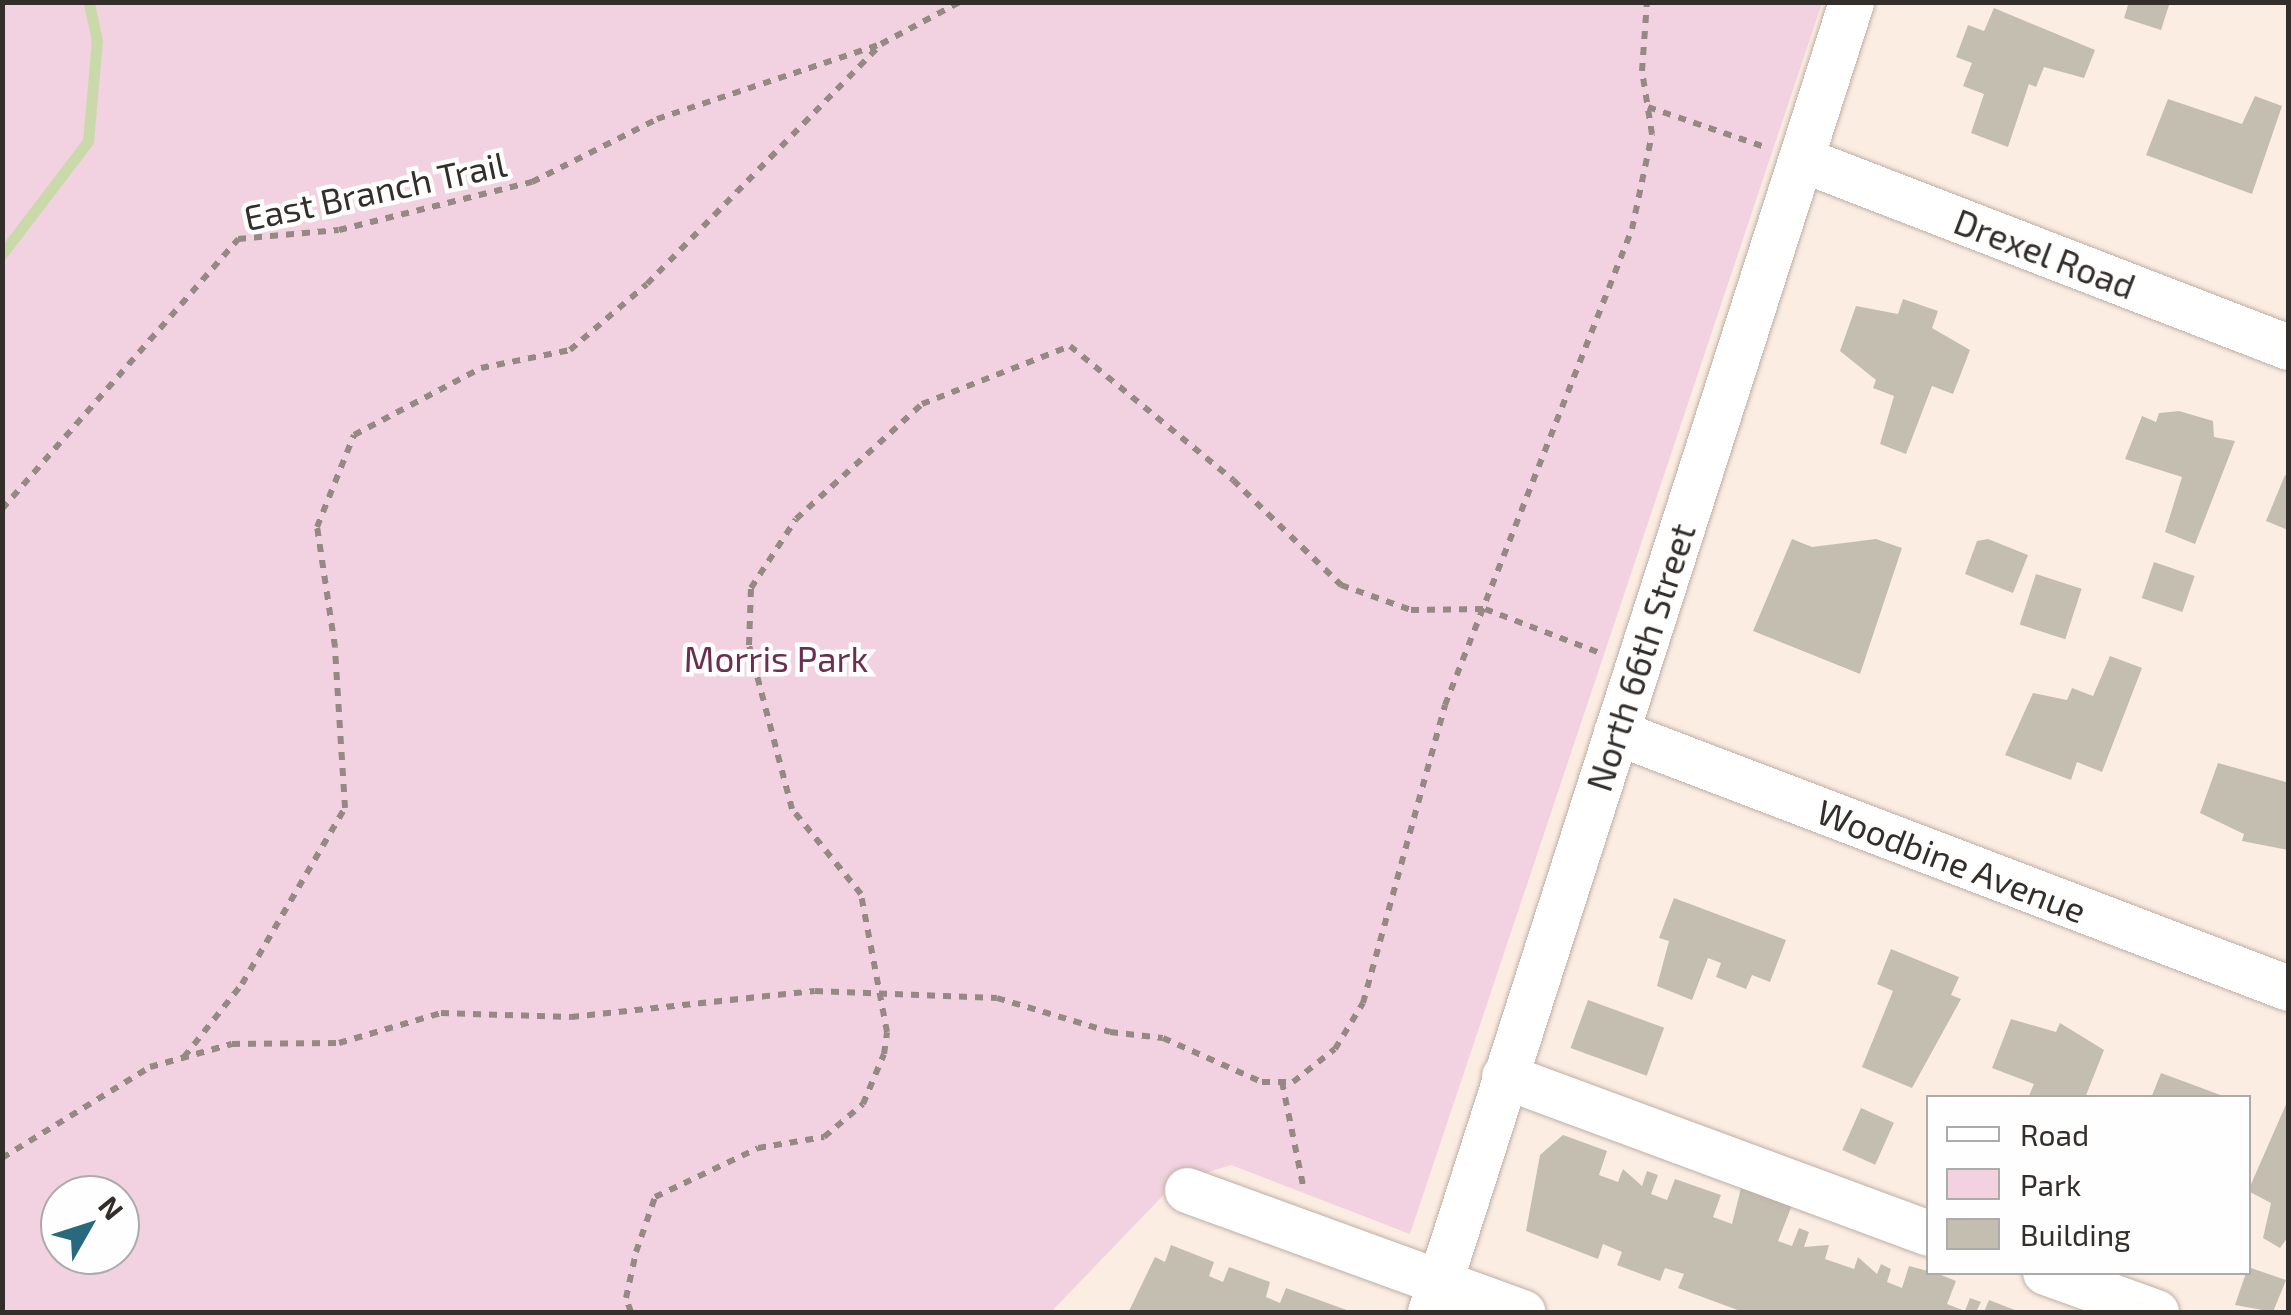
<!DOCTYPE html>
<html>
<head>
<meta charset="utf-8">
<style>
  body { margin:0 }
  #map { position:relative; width:2291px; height:1315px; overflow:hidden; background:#fcede3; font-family:"Exo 2",sans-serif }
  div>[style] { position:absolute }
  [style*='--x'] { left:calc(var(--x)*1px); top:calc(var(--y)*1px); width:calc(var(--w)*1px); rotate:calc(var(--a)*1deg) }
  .green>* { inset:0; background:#f2d1e0 }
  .stream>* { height:11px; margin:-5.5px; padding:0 5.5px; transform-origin:5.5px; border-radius:5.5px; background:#cad9a9 }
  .building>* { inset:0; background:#c4beb0; transform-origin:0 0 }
  .path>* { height:6px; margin-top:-3px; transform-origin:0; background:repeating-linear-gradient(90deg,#948a83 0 8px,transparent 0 16px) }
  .roads { filter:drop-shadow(0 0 2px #bdafa5) drop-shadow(0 0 2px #bdafa5) }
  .minor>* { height:45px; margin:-22.5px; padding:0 22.5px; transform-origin:22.5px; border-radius:22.5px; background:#fff }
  span { translate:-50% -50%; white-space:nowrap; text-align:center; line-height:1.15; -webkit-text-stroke:9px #fefefe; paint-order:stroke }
  .street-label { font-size:35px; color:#332e2a }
  .park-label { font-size:35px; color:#6c2e4f }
  .frame { position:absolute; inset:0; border:5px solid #332e2a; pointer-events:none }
  .legend { position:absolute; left:1926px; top:1095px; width:325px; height:180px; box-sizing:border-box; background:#fefefe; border:2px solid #adaba9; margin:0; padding:12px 18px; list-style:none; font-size:30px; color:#332e2a }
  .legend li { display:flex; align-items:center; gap:20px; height:50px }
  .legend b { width:50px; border:2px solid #adaba9 }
  .north { position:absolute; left:40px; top:1175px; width:100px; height:100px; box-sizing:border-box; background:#fefefe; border:2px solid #adaba9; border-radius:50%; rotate:51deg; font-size:28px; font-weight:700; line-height:40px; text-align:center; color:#332e2a }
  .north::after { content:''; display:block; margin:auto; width:35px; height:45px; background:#28697d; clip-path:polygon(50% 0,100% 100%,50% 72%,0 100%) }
</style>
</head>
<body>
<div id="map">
  <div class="green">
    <i style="clip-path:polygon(evenodd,3px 3px,1822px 3px,1410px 1234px,1231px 1165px,1176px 1182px,1051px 1312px,3px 1312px,3px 3px,60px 1195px,120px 1195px,120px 1255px,60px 1255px,60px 1195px)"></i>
  </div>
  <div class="stream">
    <i style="--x:2;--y:254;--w:142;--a:-52.7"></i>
    <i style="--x:88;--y:141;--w:100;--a:-84.9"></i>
    <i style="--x:97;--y:41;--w:40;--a:-102"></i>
  </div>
  <div class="building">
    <i style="clip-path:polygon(2129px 2px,2170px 2px,2161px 30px,2124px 18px)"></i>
    <i style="clip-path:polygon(1994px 8px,2095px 50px,2084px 78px,2044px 67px,2036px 87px,2029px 84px,2008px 147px,1971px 133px,1984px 94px,1963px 86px,1972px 63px,1956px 57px,1968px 25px,1984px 31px)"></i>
    <i style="clip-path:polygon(2255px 96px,2282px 106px,2252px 194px,2146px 155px,2168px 99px,2242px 124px)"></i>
    <i style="clip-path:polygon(1903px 299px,1938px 311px,1932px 328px,1970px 350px,1953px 394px,1932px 386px,1906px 454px,1880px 444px,1894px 396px,1873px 388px,1876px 380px,1840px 351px,1856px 306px,1898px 314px)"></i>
    <i style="clip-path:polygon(2179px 411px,2213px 421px,2214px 437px,2235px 441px,2195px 544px,2165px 532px,2182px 477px,2125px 459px,2142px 416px,2156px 422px,2159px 413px)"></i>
    <i style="clip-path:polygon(2285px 475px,2288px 477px,2288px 530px,2266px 521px)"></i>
    <i style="clip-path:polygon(1792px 539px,1812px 547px,1876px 539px,1902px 548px,1860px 674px,1753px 631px)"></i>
    <i style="clip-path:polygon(1988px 539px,2028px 555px,2013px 593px,1965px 574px,1977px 541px)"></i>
    <i style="left:2154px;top:562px;width:43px;height:38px;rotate:19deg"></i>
    <i style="left:2036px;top:574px;width:48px;height:53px;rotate:18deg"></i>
    <i style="clip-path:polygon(2110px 656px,2142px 668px,2102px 772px,2077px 762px,2071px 780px,2005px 755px,2033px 693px,2067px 700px,2072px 688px,2093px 696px)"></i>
    <i style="clip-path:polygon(2218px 763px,2286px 782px,2288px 775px,2288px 850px,2242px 841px,2244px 834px,2200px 813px)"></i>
    <i style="clip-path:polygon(1674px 898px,1786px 940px,1770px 982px,1752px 975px,1746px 989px,1716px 977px,1721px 963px,1708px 958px,1692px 1000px,1657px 986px,1669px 941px,1659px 938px)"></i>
    <i style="clip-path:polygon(1891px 949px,1959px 977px,1951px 995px,1961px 999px,1912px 1088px,1862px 1067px,1893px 991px,1877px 984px)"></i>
    <i style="left:1588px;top:1000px;width:81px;height:51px;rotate:20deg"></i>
    <i style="clip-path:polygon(2011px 1019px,2056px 1032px,2060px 1023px,2104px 1050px,2085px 1098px,2028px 1098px,2034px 1084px,1992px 1068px)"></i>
    <i style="clip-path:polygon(2161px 1073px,2226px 1097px,2226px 1098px,2151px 1098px)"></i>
    <i style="clip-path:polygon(2288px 1100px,2288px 1237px,2280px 1248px,2263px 1238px,2271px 1203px,2248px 1191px)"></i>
    <i style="left:1861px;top:1108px;width:36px;height:46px;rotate:24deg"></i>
    <i style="clip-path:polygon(1563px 1135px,1607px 1151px,1599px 1175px,1618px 1182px,1623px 1169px,1642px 1186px,1647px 1171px,1658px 1175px,1651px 1194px,1667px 1200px,1675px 1179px,1721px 1195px,1713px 1217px,1732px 1224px,1743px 1180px,1794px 1200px,1778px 1241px,1792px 1246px,1799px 1228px,1809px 1232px,1804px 1247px,1829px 1245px,1825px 1259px,1854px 1269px,1858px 1257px,1877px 1274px,1881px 1264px,1891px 1269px,1887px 1282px,1902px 1288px,1909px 1266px,1936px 1273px,1956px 1281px,1947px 1304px,1965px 1311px,1970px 1298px,1981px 1302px,1976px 1312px,1743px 1312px,1678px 1288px,1684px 1274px,1665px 1268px,1660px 1281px,1617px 1265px,1622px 1252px,1603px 1244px,1598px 1259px,1526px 1231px,1540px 1155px)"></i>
    <i style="clip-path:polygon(1171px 1245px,1214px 1262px,1209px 1276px,1223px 1282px,1229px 1267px,1270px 1282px,1266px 1297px,1280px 1303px,1286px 1288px,1352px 1312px,1129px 1311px,1155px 1257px,1165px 1262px)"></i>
    <i style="clip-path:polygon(2248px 1267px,2286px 1280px,2273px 1312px,2235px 1305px)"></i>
    <i style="clip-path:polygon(1989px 1300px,2020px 1312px,1984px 1312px)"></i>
  </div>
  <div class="path">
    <i style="--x:1648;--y:107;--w:124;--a:18.9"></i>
    <i style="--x:2;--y:509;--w:359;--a:-48.8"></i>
    <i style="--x:238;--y:239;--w:101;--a:-5.1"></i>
    <i style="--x:339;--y:230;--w:199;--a:-14"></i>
    <i style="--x:532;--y:182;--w:140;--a:-26.7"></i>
    <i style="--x:657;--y:119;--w:236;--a:-18.5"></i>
    <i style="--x:881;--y:44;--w:89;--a:-28"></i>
    <i style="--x:184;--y:1057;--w:93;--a:-51.5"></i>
    <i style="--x:242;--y:984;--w:204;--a:-59.7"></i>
    <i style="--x:345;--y:808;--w:161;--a:-93.6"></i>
    <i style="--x:335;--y:647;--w:121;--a:-98.5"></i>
    <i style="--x:317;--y:527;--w:99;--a:-68.1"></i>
    <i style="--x:354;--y:435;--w:144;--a:-27.8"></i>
    <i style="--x:481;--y:368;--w:91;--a:-11.4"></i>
    <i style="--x:570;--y:350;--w:101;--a:-40.6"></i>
    <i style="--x:647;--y:284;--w:335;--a:-45.7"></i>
    <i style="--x:1282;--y:1082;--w:110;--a:78.5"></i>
    <i style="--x:2;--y:1158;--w:174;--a:-31.6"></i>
    <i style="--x:150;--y:1067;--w:85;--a:-15.7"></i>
    <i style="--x:232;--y:1044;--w:107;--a:-0.5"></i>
    <i style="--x:339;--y:1043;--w:106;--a:-16.4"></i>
    <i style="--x:441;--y:1013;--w:130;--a:1.8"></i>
    <i style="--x:571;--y:1017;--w:245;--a:-6.1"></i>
    <i style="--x:815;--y:991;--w:182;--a:2.2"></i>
    <i style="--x:997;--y:998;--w:118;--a:16.7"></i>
    <i style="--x:1110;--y:1032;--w:53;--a:6.5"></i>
    <i style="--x:1163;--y:1038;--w:108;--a:24"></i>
    <i style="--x:1262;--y:1082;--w:31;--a:0"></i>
    <i style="--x:1293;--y:1082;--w:53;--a:-38.2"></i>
    <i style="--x:1335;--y:1049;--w:54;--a:-58.7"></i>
    <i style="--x:1363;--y:1003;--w:309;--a:-74.6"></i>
    <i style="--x:1445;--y:705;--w:511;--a:-68.55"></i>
    <i style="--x:1632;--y:229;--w:97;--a:-78.1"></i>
    <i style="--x:1652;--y:134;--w:64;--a:-99"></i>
    <i style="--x:1642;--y:71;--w:69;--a:-85.9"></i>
    <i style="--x:631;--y:1312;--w:15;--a:-110"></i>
    <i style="--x:626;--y:1298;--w:47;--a:-77.7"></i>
    <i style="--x:636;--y:1252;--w:58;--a:-70.9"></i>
    <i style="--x:655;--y:1197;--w:114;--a:-25.4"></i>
    <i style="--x:758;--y:1148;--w:67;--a:-9.5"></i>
    <i style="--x:824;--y:1137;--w:51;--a:-40.2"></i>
    <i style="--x:863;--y:1104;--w:54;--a:-67.2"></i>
    <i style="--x:884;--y:1054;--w:22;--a:-82"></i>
    <i style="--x:887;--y:1032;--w:140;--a:-100.7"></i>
    <i style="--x:861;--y:894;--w:109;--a:-129.1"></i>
    <i style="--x:792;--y:809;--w:170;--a:-104.7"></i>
    <i style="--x:749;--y:645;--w:57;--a:-88"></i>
    <i style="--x:751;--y:588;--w:82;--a:-56.9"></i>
    <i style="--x:796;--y:519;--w:171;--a:-42.4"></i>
    <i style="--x:922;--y:404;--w:159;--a:-21.4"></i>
    <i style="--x:1070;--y:346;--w:211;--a:39.4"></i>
    <i style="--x:1233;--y:480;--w:151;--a:44.2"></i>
    <i style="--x:1341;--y:585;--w:74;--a:19.7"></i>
    <i style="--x:1411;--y:610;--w:74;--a:-0.8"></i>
    <i style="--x:1485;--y:609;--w:126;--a:20.9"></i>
  </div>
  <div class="roads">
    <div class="minor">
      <i style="--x:1801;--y:159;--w:522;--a:21.11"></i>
      <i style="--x:1616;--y:732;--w:719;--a:20.85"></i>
      <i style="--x:1504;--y:1076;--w:452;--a:20.3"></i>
      <i style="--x:1187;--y:1190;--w:357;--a:20"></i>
      <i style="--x:2045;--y:1272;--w:118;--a:19.8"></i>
      <i style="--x:1430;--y:1312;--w:1376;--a:-72.18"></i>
    </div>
  </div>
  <div class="street-label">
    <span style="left:375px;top:190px;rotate:-12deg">East Branch Trail</span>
    <span style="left:2045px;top:253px;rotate:21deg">Drexel Road</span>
    <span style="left:1640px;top:657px;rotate:-72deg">North 66th Street</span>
    <span style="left:1952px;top:860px;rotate:21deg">Woodbine Avenue</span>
  </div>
  <div class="park-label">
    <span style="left:776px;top:658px">Morris Park</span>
  </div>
  <div class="frame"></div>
  <ul class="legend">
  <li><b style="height:12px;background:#fff"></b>Road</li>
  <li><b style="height:28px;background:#f2d1e0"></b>Park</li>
  <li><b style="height:28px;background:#c4beb0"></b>Building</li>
  </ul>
  <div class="north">N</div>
</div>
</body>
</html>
